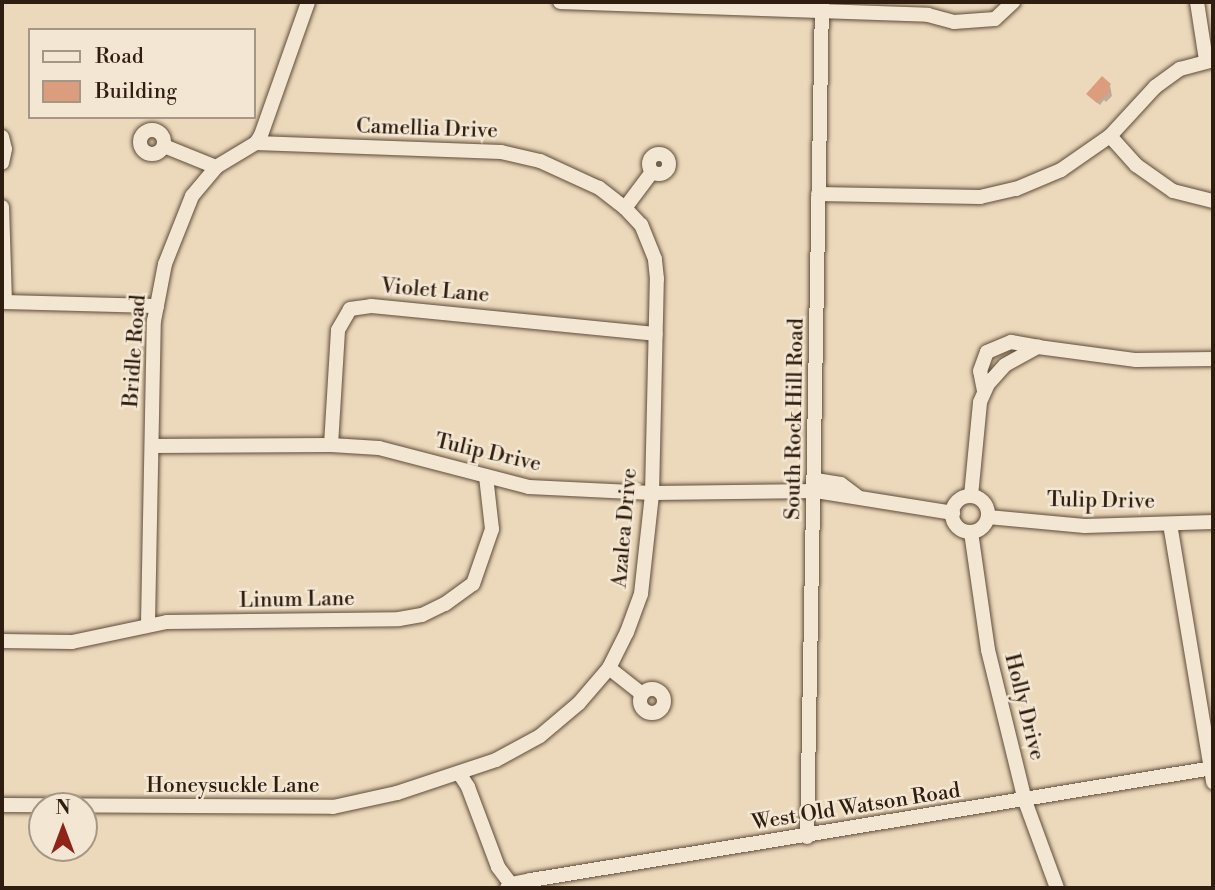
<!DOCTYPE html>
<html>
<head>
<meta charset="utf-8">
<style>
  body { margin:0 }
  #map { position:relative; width:1215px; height:890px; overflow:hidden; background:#ecd9bb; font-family:"Libre Bodoni",serif }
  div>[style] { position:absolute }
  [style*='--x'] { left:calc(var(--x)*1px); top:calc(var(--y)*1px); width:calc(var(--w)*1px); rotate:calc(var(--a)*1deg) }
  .shadow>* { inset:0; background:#0003 }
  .building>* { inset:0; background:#dc9d7f }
  .roads { filter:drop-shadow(0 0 2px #5e4c3a) drop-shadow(0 0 2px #5e4c3a) }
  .street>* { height:14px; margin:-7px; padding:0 7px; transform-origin:7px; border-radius:7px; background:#f3e6d3 }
  .street>.ring { margin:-7px; padding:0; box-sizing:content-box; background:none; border:14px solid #f3e6d3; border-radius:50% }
  span { translate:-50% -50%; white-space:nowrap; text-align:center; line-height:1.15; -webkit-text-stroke:5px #f3e6d3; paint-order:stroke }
  .street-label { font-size:21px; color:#2f1d0f }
  .frame { position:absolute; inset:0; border:4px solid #2f1d0f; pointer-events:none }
  .legend { position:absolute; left:28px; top:28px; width:228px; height:91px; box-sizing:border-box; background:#f3e6d3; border:2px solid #a59685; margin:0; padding:9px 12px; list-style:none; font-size:21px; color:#2f1d0f }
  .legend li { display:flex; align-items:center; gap:14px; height:35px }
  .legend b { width:35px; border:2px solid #a59685 }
  .north { position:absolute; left:28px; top:792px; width:70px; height:70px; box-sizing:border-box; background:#f3e6d3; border:2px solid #a59685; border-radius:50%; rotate:0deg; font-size:19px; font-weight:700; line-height:28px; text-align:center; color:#2f1d0f }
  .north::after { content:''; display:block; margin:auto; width:24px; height:32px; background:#8f2418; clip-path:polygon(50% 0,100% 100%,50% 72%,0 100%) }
</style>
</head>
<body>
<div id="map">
  <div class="shadow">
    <i style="clip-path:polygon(1110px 85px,1112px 96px,1106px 102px,1104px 100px,1100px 105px,1090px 97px)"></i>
  </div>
  <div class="building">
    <i style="clip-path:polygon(1102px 76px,1111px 84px,1108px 88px,1111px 91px,1097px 103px,1086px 94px)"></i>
  </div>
  <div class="roads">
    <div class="street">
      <i style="--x:560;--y:2;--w:368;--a:2"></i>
      <i style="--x:928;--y:15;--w:27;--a:15"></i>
      <i style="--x:954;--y:22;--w:41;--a:-4.2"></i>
      <i style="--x:995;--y:19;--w:25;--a:-43"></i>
      <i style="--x:1197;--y:2;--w:59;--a:81.2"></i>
      <i class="ring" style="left:140px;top:130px;width:10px;height:10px"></i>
      <i style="--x:1110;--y:136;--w:39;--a:48"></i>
      <i style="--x:1136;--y:165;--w:45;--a:35.1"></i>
      <i style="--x:1173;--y:191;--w:41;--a:14"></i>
      <i style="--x:2;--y:137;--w:12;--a:76"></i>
      <i style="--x:5;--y:149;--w:14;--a:102"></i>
      <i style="--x:164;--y:146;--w:56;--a:22"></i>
      <i class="ring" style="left:649px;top:154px;width:6px;height:6px"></i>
      <i style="--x:818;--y:194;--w:162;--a:1.1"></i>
      <i style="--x:980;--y:197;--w:37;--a:-13"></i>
      <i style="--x:1016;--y:189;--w:49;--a:-22.9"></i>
      <i style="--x:1061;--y:170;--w:60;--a:-34.8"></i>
      <i style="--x:1110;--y:136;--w:67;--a:-47.4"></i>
      <i style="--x:1155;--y:87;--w:31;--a:-36"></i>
      <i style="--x:1180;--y:69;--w:34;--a:-15"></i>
      <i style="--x:2;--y:207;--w:95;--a:88.2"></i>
      <i style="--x:625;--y:208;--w:45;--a:-53.1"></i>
      <i style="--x:2;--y:302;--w:155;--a:1.5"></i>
      <i style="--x:984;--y:391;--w:20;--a:-101"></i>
      <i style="--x:980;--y:371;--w:20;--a:-70"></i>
      <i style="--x:987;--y:352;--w:26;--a:-23"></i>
      <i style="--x:1011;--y:342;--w:27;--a:10"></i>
      <i style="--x:331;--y:445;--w:115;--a:-86.5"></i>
      <i style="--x:338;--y:330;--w:24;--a:-60"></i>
      <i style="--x:350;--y:309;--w:21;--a:-8"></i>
      <i style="--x:371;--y:306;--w:286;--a:5.6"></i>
      <i style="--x:152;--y:446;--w:179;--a:-0.3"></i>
      <i style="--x:331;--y:445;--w:48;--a:3.6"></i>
      <i style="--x:379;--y:448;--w:155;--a:14.6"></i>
      <i style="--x:529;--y:487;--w:123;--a:2.8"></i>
      <i style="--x:652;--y:493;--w:164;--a:-0.7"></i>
      <i style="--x:816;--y:491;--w:139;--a:9.1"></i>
      <i style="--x:816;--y:480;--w:25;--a:9"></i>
      <i style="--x:841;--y:484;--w:20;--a:37"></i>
      <i style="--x:971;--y:496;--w:94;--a:-84.5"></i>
      <i style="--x:980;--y:402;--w:20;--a:-66"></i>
      <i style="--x:988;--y:384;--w:25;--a:-48"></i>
      <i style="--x:1005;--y:365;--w:38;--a:-29"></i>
      <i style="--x:1038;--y:347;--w:99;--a:7.6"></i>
      <i style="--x:1136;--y:360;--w:77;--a:-0.7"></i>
      <i class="ring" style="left:952px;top:496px;width:22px;height:22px"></i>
      <i style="--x:988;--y:517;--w:97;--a:5.3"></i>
      <i style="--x:1085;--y:526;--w:128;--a:-1.8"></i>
      <i style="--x:1170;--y:524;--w:262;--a:80.5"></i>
      <i style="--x:971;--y:532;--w:119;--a:81.8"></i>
      <i style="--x:988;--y:650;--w:155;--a:76.2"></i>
      <i style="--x:1025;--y:801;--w:93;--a:69.8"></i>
      <i style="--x:148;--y:624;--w:303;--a:-88.9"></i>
      <i style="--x:154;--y:321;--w:58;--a:-79.1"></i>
      <i style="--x:165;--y:264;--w:73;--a:-68.3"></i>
      <i style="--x:192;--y:196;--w:38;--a:-50"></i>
      <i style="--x:216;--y:167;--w:47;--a:-31"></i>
      <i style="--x:256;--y:143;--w:9;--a:-58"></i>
      <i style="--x:261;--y:135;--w:141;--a:-70.5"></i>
      <i style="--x:2;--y:641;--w:70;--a:0.8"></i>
      <i style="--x:72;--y:642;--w:97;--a:-11.9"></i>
      <i style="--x:167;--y:622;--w:232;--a:-0.7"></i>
      <i style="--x:399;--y:619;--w:23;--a:-10"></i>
      <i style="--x:422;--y:615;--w:25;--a:-26"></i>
      <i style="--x:445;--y:604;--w:34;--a:-36"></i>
      <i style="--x:473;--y:584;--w:58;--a:-70.9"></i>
      <i style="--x:492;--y:529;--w:53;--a:-96.5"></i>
      <i style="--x:609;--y:668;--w:42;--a:38.2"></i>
      <i class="ring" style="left:640px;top:689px;width:10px;height:10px"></i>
      <i style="--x:459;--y:773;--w:17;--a:57"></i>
      <i style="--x:468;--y:787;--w:85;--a:69.4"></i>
      <i style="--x:498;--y:867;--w:21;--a:53"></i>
      <i style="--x:2;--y:805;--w:331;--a:0.3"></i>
      <i style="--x:333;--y:807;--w:66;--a:-12.3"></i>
      <i style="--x:397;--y:793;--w:104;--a:-18.4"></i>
      <i style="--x:496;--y:760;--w:50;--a:-28.6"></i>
      <i style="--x:540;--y:736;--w:51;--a:-40.2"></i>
      <i style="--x:579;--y:703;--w:46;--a:-49.4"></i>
      <i style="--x:609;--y:668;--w:40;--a:-63.4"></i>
      <i style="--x:627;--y:632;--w:40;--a:-69.8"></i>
      <i style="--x:641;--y:594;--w:101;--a:-83.7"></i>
      <i style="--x:652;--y:494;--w:215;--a:-88.7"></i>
      <i style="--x:657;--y:279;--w:20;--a:-96"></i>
      <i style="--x:655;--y:259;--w:37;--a:-112"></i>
      <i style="--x:641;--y:225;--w:23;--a:-133"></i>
      <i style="--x:625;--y:208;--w:33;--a:-142"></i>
      <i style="--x:599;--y:188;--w:65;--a:-155.4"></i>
      <i style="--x:540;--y:161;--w:40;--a:-167"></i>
      <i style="--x:501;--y:152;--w:245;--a:-177.9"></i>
      <i style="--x:807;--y:837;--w:835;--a:-88.97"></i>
      <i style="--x:507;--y:888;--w:6;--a:-45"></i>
      <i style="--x:511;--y:884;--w:20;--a:-11"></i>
      <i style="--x:531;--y:880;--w:691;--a:-9.33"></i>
    </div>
  </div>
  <div class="street-label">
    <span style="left:427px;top:129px;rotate:2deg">Camellia Drive</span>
    <span style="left:435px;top:291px;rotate:5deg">Violet Lane</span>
    <span style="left:135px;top:351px;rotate:-86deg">Bridle Road</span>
    <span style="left:795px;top:419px;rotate:-89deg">South Rock Hill Road</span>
    <span style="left:488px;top:453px;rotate:13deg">Tulip Drive</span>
    <span style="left:1101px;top:501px;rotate:1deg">Tulip Drive</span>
    <span style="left:625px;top:528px;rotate:-85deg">Azalea Drive</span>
    <span style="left:297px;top:600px;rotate:-1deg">Linum Lane</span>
    <span style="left:1024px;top:707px;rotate:76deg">Holly Drive</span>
    <span style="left:233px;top:786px">Honeysuckle Lane</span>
    <span style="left:856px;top:807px;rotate:-9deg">West Old Watson Road</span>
  </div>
  <div class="frame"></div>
  <ul class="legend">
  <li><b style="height:9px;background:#f3e6d3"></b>Road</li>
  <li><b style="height:19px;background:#dc9d7f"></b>Building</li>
  </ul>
  <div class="north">N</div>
</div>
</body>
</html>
